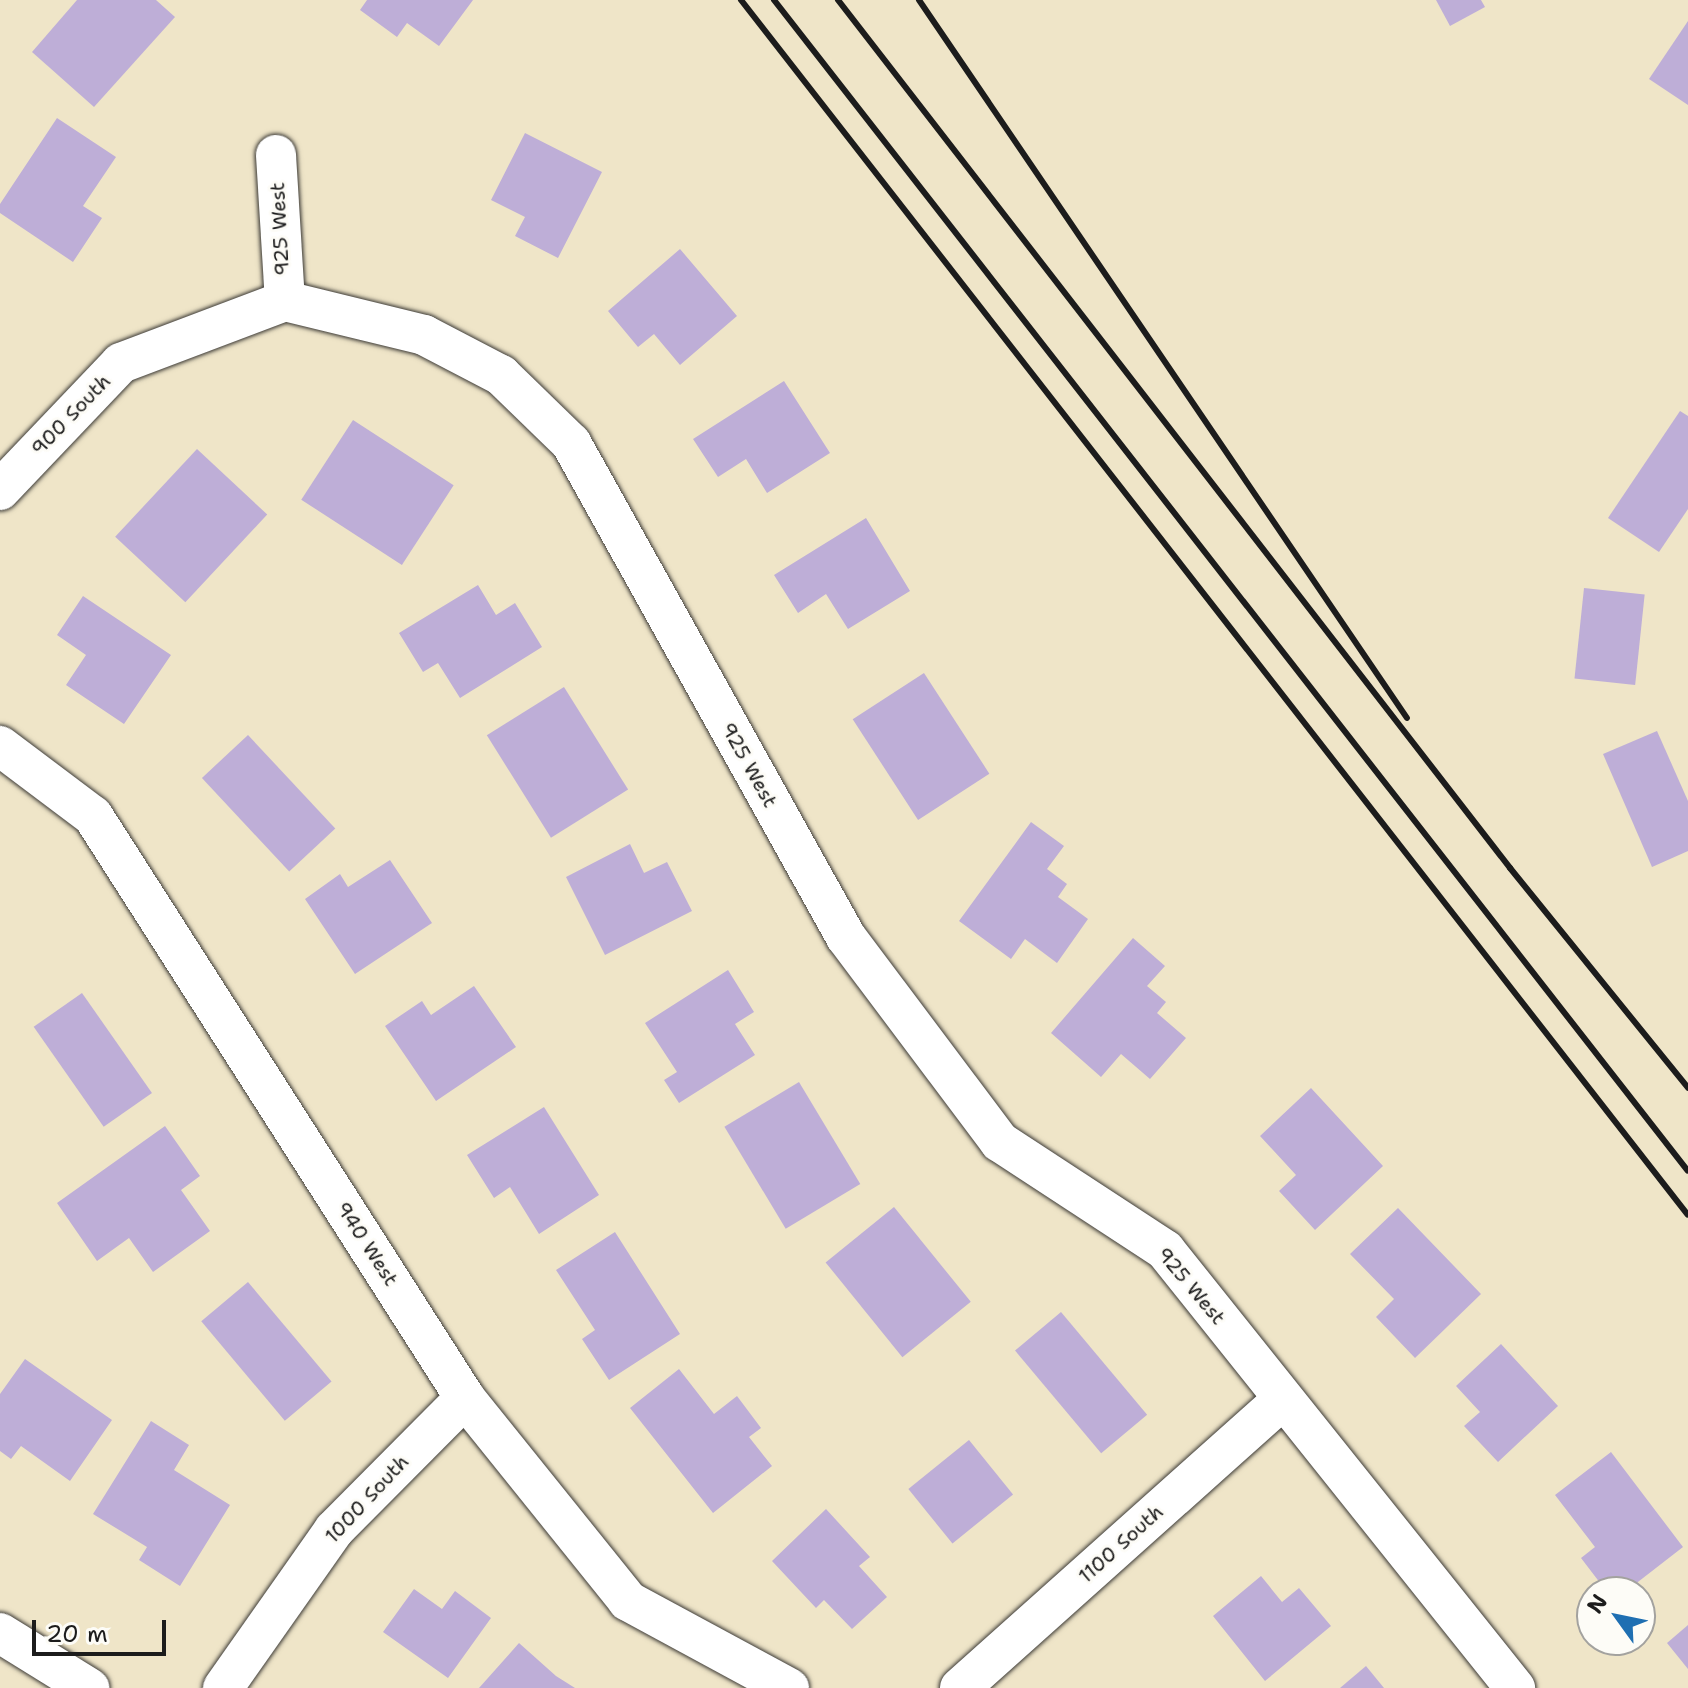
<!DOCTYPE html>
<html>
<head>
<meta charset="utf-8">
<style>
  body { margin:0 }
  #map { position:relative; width:1688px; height:1688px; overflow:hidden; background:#efe5c8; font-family:"Shantell Sans",sans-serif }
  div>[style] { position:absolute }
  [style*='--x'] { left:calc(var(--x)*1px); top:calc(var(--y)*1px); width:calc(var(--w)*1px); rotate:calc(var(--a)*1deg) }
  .building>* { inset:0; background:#beaed7; transform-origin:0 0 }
  .roads { filter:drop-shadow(0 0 2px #3c3a36) drop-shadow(0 0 2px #3c3a36) }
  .street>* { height:40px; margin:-20px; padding:0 20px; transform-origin:20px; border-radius:20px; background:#fff }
  .rail>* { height:6px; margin:-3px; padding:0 3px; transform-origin:3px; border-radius:3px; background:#1c1c1c }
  span { translate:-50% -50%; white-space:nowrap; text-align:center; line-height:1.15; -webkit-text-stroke:6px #fdfcf7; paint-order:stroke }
  .street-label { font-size:20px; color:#1c1c1c }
  .north { position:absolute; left:1576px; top:1576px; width:80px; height:80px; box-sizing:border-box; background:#fdfcf7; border:2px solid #a3a29f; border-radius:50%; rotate:303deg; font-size:22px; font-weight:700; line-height:32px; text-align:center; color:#1c1c1c }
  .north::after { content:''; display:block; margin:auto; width:28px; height:36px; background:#1f6fb2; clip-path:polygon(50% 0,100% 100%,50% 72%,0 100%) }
  .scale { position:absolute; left:32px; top:1620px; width:134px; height:36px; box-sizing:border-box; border:4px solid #1c1c1c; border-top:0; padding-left:10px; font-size:24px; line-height:28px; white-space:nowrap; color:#1c1c1c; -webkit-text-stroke:6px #fdfcf7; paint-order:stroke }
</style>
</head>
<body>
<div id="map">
  <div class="building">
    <i style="clip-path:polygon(77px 0,156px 0,175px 17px,94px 107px,32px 52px)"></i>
    <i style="clip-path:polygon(367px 0,473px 0,439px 46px,407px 23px,397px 37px,360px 10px)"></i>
    <i style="clip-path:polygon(1436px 0,1481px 0,1485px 7px,1450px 26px)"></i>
    <i style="clip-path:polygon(1688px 21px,1688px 105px,1649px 79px)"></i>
    <i style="clip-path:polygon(57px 118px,116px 157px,83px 206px,102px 218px,73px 262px,0 213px,0 204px)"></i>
    <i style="clip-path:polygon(525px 133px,602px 172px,558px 258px,515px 236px,525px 217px,491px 200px)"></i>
    <i style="clip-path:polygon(680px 249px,737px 316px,680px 365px,654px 334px,638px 347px,608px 311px)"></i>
    <i style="clip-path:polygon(784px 381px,830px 453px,767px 493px,746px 459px,718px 477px,693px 439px)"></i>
    <i style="clip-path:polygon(1680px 411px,1688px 416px,1688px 509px,1659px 552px,1608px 518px)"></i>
    <i style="left:353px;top:420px;width:120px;height:95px;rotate:33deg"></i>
    <i style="left:197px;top:449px;width:96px;height:120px;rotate:43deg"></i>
    <i style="clip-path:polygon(866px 518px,910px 591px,848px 629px,826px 594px,798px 613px,774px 575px)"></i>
    <i style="clip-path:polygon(478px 585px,496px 615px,515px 603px,542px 647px,460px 698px,438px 663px,423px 672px,399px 633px)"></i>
    <i style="left:1584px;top:588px;width:61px;height:91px;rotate:6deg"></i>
    <i style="clip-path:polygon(83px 596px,171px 655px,124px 724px,66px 685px,86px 655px,57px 635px)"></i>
    <i style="left:924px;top:673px;width:120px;height:85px;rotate:57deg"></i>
    <i style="left:564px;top:687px;width:121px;height:91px;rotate:58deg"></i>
    <i style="clip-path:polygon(1657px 731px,1688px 801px,1688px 851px,1652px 867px,1603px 754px)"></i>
    <i style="left:248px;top:735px;width:128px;height:63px;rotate:47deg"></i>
    <i style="clip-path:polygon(1031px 822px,1064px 846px,1047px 869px,1067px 884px,1058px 897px,1088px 919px,1057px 963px,1025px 939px,1011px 959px,959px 921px)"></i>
    <i style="clip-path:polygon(630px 844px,644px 873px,667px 862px,692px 911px,605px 955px,566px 877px)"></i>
    <i style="clip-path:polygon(390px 860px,432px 923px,355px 974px,305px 899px,340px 874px,348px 887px)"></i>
    <i style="clip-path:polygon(1133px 938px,1165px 966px,1147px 986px,1166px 1002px,1157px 1013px,1186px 1038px,1150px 1079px,1121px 1054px,1101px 1077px,1051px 1033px)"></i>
    <i style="clip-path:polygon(728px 970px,754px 1012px,735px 1024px,755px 1055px,679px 1103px,664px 1080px,677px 1072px,645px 1023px)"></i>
    <i style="clip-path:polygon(474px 986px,516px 1047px,436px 1101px,385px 1026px,422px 1001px,431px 1015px)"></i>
    <i style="left:82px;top:993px;width:122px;height:59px;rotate:55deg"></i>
    <i style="left:799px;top:1082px;width:119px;height:87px;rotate:59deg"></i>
    <i style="clip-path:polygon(1311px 1088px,1383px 1166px,1315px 1230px,1279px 1191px,1296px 1175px,1260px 1136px)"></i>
    <i style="clip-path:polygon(544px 1107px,599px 1195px,539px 1234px,510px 1187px,494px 1198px,467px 1155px)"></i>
    <i style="clip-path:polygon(165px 1126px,200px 1176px,181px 1190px,210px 1231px,153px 1272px,129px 1238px,97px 1261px,57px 1203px)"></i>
    <i style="left:894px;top:1207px;width:122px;height:88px;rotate:51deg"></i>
    <i style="clip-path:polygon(1398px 1208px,1481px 1294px,1415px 1358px,1376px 1317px,1394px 1299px,1350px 1254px)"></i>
    <i style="clip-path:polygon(615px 1232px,680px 1334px,609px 1380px,582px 1339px,595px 1330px,556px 1270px)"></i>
    <i style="left:248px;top:1282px;width:130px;height:61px;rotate:50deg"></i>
    <i style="left:1061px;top:1312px;width:134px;height:60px;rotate:50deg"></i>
    <i style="clip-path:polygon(1501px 1344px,1558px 1406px,1498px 1462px,1464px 1426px,1480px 1412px,1456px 1386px)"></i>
    <i style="clip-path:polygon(25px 1359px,112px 1420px,70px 1481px,21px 1446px,11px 1459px,0 1451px,0 1394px)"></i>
    <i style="clip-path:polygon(679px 1369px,714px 1414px,737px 1396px,761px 1428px,749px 1437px,772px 1466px,713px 1513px,630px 1408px)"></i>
    <i style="clip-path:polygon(151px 1421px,189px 1445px,174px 1470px,230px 1505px,180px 1586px,139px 1560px,147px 1547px,93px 1514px)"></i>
    <i style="left:969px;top:1440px;width:70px;height:78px;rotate:51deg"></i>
    <i style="clip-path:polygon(1611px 1452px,1683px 1547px,1625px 1592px,1607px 1592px,1581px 1558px,1595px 1547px,1555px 1495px)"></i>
    <i style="clip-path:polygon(826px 1509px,870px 1557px,859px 1566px,887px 1597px,852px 1629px,824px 1600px,816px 1608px,772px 1561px)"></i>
    <i style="clip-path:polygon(1261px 1576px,1282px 1602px,1299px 1588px,1331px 1626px,1265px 1681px,1213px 1616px)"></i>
    <i style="clip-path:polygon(414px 1589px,442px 1609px,455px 1591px,491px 1618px,448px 1678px,383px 1632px)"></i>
    <i style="clip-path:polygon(1688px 1625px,1688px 1669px,1667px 1643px)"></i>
    <i style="clip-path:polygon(519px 1643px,556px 1676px,575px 1688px,479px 1688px)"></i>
    <i style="clip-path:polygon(1366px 1666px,1384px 1688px,1340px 1688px)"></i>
  </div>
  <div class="roads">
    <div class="street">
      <i style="--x:276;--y:155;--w:146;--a:86.5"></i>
      <i style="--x:285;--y:301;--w:143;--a:13.7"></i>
      <i style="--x:424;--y:335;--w:87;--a:27.5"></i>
      <i style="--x:501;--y:375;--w:98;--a:44.2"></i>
      <i style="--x:571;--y:443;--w:565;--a:60.9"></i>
      <i style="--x:846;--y:937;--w:256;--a:53.1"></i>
      <i style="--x:1000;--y:1142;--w:197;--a:33.2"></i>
      <i style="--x:1165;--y:1250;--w:561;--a:51.37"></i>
      <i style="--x:0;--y:490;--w:175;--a:-46.4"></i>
      <i style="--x:121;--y:363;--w:175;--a:-20.7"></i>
      <i style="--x:0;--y:746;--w:116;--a:37"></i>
      <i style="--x:93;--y:816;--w:691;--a:57.41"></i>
      <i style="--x:465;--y:1398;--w:260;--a:51.2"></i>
      <i style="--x:628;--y:1601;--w:183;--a:28.4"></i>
      <i style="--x:0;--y:1633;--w:105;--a:31.7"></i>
      <i style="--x:223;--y:1688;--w:193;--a:-54.9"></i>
      <i style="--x:334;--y:1530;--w:186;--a:-45.2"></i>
      <i style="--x:960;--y:1688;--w:432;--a:-41.8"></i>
    </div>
  </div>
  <div class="rail">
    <i style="--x:741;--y:0;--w:1540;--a:52.07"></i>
    <i style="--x:774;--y:0;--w:1485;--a:52.03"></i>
    <i style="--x:838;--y:0;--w:1098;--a:52.25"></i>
    <i style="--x:1510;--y:868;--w:283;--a:51"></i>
    <i style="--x:919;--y:0;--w:868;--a:55.8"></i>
  </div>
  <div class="street-label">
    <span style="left:280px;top:229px;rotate:-93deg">925 West</span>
    <span style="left:71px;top:415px;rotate:-46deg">900 South</span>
    <span style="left:749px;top:765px;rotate:61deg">925 West</span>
    <span style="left:367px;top:1244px;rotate:57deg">940 West</span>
    <span style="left:1191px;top:1286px;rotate:50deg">925 West</span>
    <span style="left:367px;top:1499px;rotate:-47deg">1000 South</span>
    <span style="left:1121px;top:1544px;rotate:-42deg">1100 South</span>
  </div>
  <div class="north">N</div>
  <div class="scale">20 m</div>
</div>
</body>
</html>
